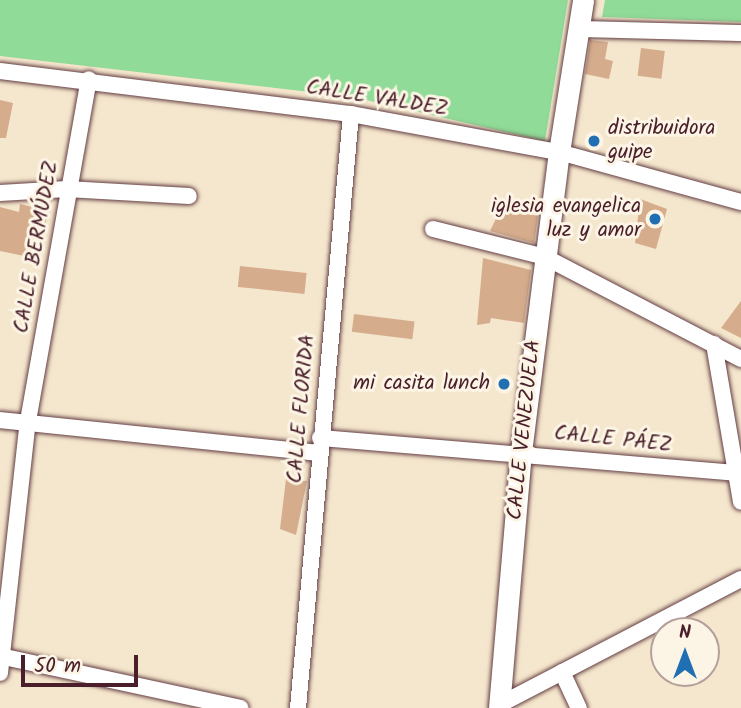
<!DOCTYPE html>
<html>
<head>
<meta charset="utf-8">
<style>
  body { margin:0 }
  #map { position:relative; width:741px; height:708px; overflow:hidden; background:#f5e7cd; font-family:Kalam,sans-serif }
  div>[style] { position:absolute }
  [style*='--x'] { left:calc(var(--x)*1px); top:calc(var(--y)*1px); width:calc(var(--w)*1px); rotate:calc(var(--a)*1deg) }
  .green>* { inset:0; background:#90db98 }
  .building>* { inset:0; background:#d5ad8d; transform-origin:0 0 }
  .roads { filter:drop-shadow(0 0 2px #643d43) drop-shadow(0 0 2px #643d43) }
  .minor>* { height:16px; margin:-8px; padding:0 8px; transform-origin:8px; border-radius:8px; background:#fff }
  .tertiary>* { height:21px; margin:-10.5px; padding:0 10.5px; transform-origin:10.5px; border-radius:10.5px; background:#fff }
  .dots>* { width:19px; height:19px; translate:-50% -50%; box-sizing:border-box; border:4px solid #fcf5e5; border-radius:50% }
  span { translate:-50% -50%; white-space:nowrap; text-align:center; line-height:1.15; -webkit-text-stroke:6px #fcf5e5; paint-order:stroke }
  .street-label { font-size:21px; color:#4a1f2b }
  .poi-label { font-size:21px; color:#4a1f2b }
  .left { translate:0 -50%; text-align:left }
  .right { translate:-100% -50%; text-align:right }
  .north { position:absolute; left:650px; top:617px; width:70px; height:70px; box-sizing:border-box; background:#fcf5e5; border:2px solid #b59f9b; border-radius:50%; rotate:0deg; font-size:19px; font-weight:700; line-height:28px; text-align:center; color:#4a1f2b }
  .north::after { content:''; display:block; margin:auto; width:24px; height:32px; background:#1f6fb2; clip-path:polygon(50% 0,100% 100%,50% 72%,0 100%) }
  .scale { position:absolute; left:21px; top:655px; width:117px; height:32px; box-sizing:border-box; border:4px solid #4a1f2b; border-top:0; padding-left:9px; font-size:21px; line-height:24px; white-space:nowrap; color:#4a1f2b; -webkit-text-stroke:5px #fcf5e5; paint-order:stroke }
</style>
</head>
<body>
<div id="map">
  <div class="green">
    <i style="clip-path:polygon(0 0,568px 0,545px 141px,353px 97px,0 56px)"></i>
    <i style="clip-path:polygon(605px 0,741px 0,741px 22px,602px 17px)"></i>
  </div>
  <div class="building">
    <i style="clip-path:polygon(590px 40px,608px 42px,605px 59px,613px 61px,609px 79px,585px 74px)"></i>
    <i style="left:641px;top:48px;width:24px;height:28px;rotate:7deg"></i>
    <i style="clip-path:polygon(0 100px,13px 103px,6px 138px,0 138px)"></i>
    <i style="clip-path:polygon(640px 199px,667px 209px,656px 249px,635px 243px)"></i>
    <i style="clip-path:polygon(20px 204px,48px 211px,39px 259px,0 251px,0 207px,19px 212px)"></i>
    <i style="clip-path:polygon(501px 208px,538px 216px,534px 243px,490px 231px)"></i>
    <i style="clip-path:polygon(483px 258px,531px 270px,524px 323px,491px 318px,490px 323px,477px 325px)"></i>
    <i style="left:240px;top:266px;width:67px;height:21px;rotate:6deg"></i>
    <i style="clip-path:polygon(741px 301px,741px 338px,721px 328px)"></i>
    <i style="left:354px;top:314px;width:61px;height:18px;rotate:7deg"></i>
    <i style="clip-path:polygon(286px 479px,307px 481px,296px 535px,280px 529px)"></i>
  </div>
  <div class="roads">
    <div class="minor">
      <i style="--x:579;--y:29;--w:162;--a:1.4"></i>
      <i style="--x:0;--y:71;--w:354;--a:7"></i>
      <i style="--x:351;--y:114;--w:211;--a:10.4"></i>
      <i style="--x:559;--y:152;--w:189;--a:15.4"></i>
      <i style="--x:0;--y:193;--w:67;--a:-3.4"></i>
      <i style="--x:67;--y:189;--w:122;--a:3.3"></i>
      <i style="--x:433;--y:229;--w:115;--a:14"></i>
      <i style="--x:545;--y:257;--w:221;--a:27.5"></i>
      <i style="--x:714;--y:344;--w:160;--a:80.3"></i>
      <i style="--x:0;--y:420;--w:320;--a:5.9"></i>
      <i style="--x:320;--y:438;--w:415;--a:4.8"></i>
      <i style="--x:0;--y:656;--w:246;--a:12.2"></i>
      <i style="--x:562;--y:672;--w:40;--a:65"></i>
      <i style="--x:0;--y:673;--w:254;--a:-83.7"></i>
      <i style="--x:28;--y:421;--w:347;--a:-79.9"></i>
      <i style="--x:499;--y:705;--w:273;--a:-27.5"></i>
      <i style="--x:298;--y:708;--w:596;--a:-84.9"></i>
    </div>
    <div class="tertiary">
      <i style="--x:499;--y:708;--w:257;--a:-85.1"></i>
      <i style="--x:521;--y:452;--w:302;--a:-82.8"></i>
      <i style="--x:559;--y:152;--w:154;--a:-81"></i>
    </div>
  </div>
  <div class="dots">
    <i style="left:594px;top:141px;background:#1f6fb2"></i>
    <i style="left:655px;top:219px;background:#1f6fb2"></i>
    <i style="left:504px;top:384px;background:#1f6fb2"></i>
  </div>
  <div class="street-label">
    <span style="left:377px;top:99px;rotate:9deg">CALLE VALDEZ</span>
    <span style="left:37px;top:247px;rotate:-80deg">CALLE BERMÚDEZ</span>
    <span style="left:302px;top:409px;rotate:-85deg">CALLE FLORIDA</span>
    <span style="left:525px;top:430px;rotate:-84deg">CALLE VENEZUELA</span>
    <span style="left:613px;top:440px;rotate:6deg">CALLE PÁEZ</span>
  </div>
  <div class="poi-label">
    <span class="left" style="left:608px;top:141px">distribuidora<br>guipe</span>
    <span class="right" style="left:641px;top:219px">iglesia evangelica<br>luz y amor</span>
    <span class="right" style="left:490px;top:384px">mi casita lunch</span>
  </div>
  <div class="north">N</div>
  <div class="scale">50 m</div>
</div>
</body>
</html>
